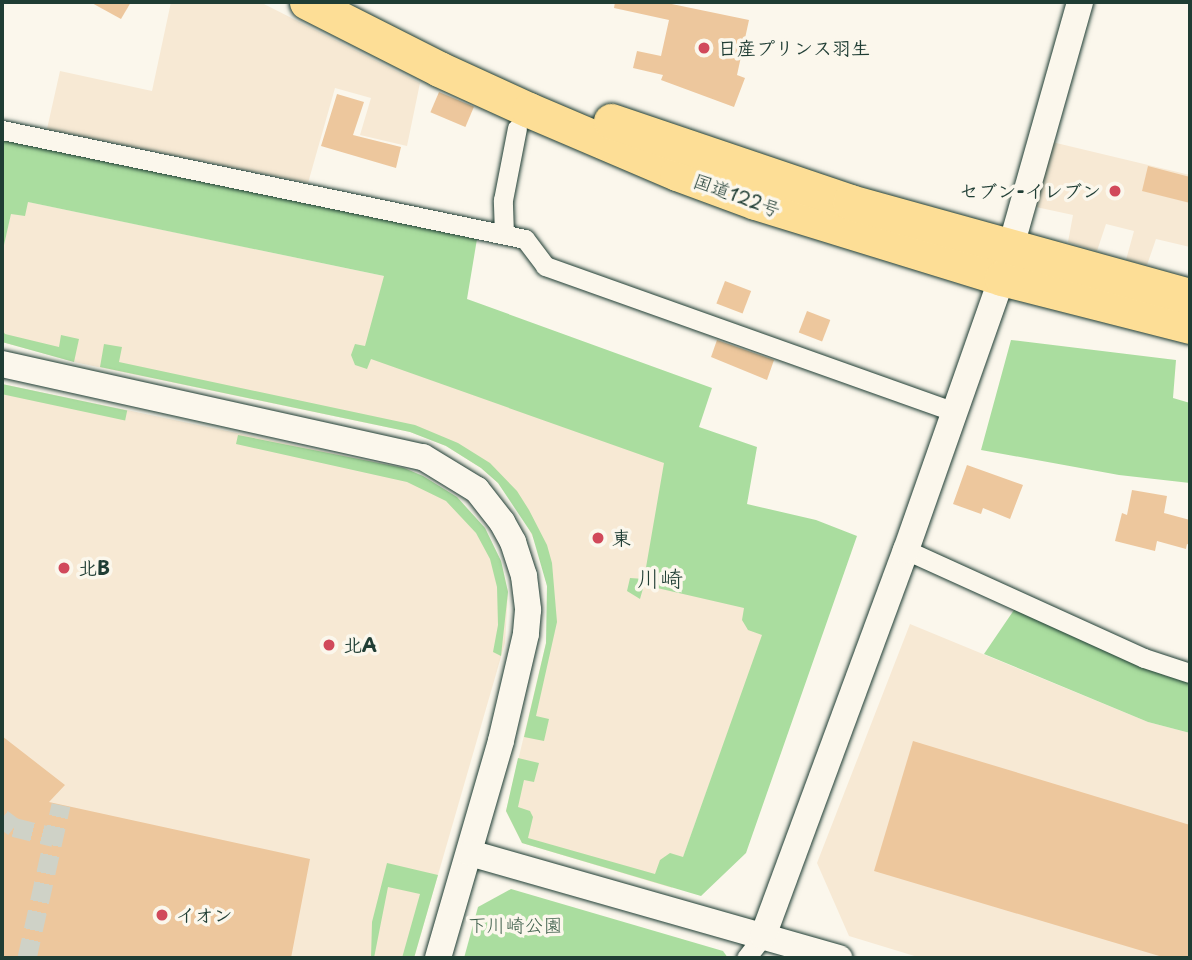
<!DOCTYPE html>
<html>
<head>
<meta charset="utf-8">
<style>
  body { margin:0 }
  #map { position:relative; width:1192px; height:960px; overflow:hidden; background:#fbf7ec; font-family:"Playpen Sans","Klee One",sans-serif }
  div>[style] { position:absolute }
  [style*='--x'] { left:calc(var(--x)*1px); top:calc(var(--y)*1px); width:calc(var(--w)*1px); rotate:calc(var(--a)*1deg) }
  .built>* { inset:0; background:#f7e9d4 }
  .green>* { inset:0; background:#aadd9f; transform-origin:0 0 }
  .building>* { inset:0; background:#edc79d; transform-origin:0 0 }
  .street-tunnel>* { height:19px; margin-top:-9.5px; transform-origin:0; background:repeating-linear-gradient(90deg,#cfd2c7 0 19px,transparent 0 29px) }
  .roads { filter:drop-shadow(0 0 2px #1f3d34) drop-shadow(0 0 2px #1f3d34) }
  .street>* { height:19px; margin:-9.5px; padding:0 9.5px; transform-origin:9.5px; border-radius:9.5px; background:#fbf7ec }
  .secondary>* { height:26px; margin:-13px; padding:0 13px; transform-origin:13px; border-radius:13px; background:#fbf7ec }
  .highway>* { height:35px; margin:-17.5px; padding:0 17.5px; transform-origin:17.5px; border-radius:17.5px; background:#fdde96 }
  .dots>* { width:19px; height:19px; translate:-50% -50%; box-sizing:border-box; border:4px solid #fbf7ec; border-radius:50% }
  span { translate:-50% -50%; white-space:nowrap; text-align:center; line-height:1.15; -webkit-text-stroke:7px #fbf7ec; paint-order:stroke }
  .poi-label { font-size:19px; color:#1f3d34; font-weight:700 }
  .left { translate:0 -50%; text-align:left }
  .right { translate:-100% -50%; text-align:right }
  .street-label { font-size:19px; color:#1f3d34 }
  .park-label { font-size:19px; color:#3b5d49 }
  .quarter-label { font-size:23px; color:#1f3d34 }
  .frame { position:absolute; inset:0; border:4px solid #1f3d34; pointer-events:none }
</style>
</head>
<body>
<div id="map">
  <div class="built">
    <i style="clip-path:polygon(171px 2px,260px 2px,420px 83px,407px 146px,360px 135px,371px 98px,335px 88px,308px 183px,47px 129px,60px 71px,152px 91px)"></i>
    <i style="clip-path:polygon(1052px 142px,1190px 175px,1190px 247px,1156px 239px,1147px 265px,1126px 260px,1134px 231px,1106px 224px,1097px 251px,1068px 242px,1073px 215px,1036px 207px)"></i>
    <i style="clip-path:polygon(14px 199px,384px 276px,665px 463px,777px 596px,672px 888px,522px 843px,506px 811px,546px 643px,549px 612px,547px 586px,539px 551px,523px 516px,498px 483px,481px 468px,446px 446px,410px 432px,74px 362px,2px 342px,2px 254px)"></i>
    <i style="clip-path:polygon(2px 384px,404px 468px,423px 476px,457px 497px,485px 528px,501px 561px,508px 592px,505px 643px,414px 958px,2px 958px)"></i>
    <i style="clip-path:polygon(910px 624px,1148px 722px,1190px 733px,1190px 958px,921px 958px,849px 936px,817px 863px)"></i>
  </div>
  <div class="green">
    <i style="clip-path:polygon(2px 137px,477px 239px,467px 299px,712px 388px,699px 427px,757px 447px,747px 504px,816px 520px,857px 536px,746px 853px,701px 896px,522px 843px,506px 811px,518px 758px,539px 763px,534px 782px,524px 780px,518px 807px,530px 811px,533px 817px,528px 838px,655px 874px,660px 860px,670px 853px,683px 857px,762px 635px,748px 630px,742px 620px,744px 608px,644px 585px,640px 599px,627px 591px,630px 578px,644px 579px,664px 463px,371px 359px,367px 369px,355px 365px,351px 355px,355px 344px,365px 346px,384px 276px,28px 202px,25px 216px,11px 214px,2px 254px)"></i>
    <i style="clip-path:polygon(3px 331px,5px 334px,59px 347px,61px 335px,79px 339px,74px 362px,2px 342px)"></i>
    <i style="clip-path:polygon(1011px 340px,1176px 360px,1173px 398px,1190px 403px,1190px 483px,1119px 475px,981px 450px)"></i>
    <i style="clip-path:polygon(104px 344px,122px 347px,119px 362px,415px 425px,458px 443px,490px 463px,517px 491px,529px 510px,547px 545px,552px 563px,557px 622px,536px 716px,549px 719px,544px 741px,524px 737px,546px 643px,547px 586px,532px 534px,498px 483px,481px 468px,446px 446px,410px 432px,100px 367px)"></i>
    <i style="left:2px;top:384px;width:128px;height:10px;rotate:12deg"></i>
    <i style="clip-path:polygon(238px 435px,404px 468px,423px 476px,457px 497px,485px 528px,501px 561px,508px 592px,501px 656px,493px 652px,498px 625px,497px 587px,490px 559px,476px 533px,446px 501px,407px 482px,236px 444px)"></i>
    <i style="clip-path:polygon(1016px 607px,1166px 676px,1190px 681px,1190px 733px,1148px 722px,984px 654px)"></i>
    <i style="clip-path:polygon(387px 863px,438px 875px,414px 958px,402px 958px,420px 894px,388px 887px,374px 958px,371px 958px,372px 922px)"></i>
    <i style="clip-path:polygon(511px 889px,723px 951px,728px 958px,464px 958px,478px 907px)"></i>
  </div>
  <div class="building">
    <i style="clip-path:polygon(90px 2px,131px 2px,121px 19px)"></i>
    <i style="clip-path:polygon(615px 2px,662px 2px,749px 20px,737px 75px,745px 78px,734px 107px,661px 80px,663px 75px,633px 68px,637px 51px,661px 56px,669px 20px,614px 8px)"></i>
    <i style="left:439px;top:92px;width:38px;height:22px;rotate:23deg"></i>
    <i style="clip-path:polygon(337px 94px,364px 102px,353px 135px,401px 147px,396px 168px,321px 146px)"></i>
    <i style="clip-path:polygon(1148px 166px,1190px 177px,1190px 203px,1142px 191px)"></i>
    <i style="left:725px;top:281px;width:28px;height:24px;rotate:21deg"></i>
    <i style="left:807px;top:311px;width:25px;height:23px;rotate:21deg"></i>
    <i style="clip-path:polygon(717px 340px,774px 360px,767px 380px,711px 357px)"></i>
    <i style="clip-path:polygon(967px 465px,1023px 485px,1010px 519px,983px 508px,981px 514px,953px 504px)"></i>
    <i style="clip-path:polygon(1132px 490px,1167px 496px,1164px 513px,1190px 520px,1190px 545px,1187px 544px,1186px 549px,1157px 541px,1155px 551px,1115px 541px,1122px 513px,1127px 515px)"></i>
    <i style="clip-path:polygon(2px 736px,65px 785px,49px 802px,310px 859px,291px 958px,2px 958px)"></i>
    <i style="clip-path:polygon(913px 741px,1190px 825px,1190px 958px,1166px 958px,874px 871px)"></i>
  </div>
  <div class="street-tunnel">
    <i style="--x:2;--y:818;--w:15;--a:37"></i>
    <i style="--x:14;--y:827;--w:41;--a:14"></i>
    <i style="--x:27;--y:958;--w:157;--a:-77.5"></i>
  </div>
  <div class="roads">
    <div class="street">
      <i style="--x:2;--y:130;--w:534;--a:11.77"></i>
      <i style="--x:525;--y:239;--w:34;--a:53"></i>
      <i style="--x:545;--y:266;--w:435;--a:19.6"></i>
      <i style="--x:504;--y:234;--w:34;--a:-92"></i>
      <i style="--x:503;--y:200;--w:73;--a:-79"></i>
      <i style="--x:906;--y:550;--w:261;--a:24.4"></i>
      <i style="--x:1144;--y:658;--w:48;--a:18.1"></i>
      <i style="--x:746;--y:958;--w:28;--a:-52"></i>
    </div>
    <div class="secondary">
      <i style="--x:2;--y:364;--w:431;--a:12.5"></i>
      <i style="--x:423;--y:457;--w:63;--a:31.4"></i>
      <i style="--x:477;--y:490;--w:41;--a:52"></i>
      <i style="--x:502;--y:522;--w:23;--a:61"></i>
      <i style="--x:513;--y:542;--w:36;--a:72"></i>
      <i style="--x:524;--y:576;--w:34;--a:83"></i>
      <i style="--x:528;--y:610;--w:24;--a:95"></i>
      <i style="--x:526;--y:634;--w:110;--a:103.2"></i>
      <i style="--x:501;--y:741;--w:226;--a:106.2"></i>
      <i style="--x:470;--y:853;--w:384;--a:15.9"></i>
      <i style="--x:763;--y:936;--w:412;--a:-69.7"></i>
      <i style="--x:906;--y:550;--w:288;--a:-70.6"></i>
      <i style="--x:1002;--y:278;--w:287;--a:-74.2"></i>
    </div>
    <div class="highway">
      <i style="--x:307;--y:2;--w:148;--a:26.9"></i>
      <i style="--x:439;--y:69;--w:99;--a:24.5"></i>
      <i style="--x:529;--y:110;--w:161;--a:23.1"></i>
      <i style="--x:677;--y:173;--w:83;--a:20.4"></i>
      <i style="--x:755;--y:202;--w:258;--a:17.1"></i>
      <i style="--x:1002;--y:278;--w:194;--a:14.3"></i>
      <i style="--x:611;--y:121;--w:252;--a:18.7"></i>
      <i style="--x:850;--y:202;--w:353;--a:15.5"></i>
    </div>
  </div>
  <div class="dots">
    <i style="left:704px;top:48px;background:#d1495b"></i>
    <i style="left:1115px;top:191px;background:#d1495b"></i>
    <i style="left:598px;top:538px;background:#d1495b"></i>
    <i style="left:64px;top:568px;background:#d1495b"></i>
    <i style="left:329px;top:645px;background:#d1495b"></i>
    <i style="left:162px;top:915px;background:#d1495b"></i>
  </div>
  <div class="poi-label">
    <span class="left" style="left:718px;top:48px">日産プリンス羽生</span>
    <span class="right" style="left:1101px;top:191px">セブン-イレブン</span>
    <span class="left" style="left:612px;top:538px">東</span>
    <span class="left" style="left:78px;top:568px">北B</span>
    <span class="left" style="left:343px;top:645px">北A</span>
    <span class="left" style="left:176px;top:915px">イオン</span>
  </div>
  <div class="street-label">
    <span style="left:737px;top:195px;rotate:20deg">国道122号</span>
  </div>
  <div class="park-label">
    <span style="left:515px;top:925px">下川崎公園</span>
  </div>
  <div class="quarter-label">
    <span style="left:660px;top:578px">川崎</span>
  </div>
  <div class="frame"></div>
</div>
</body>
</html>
